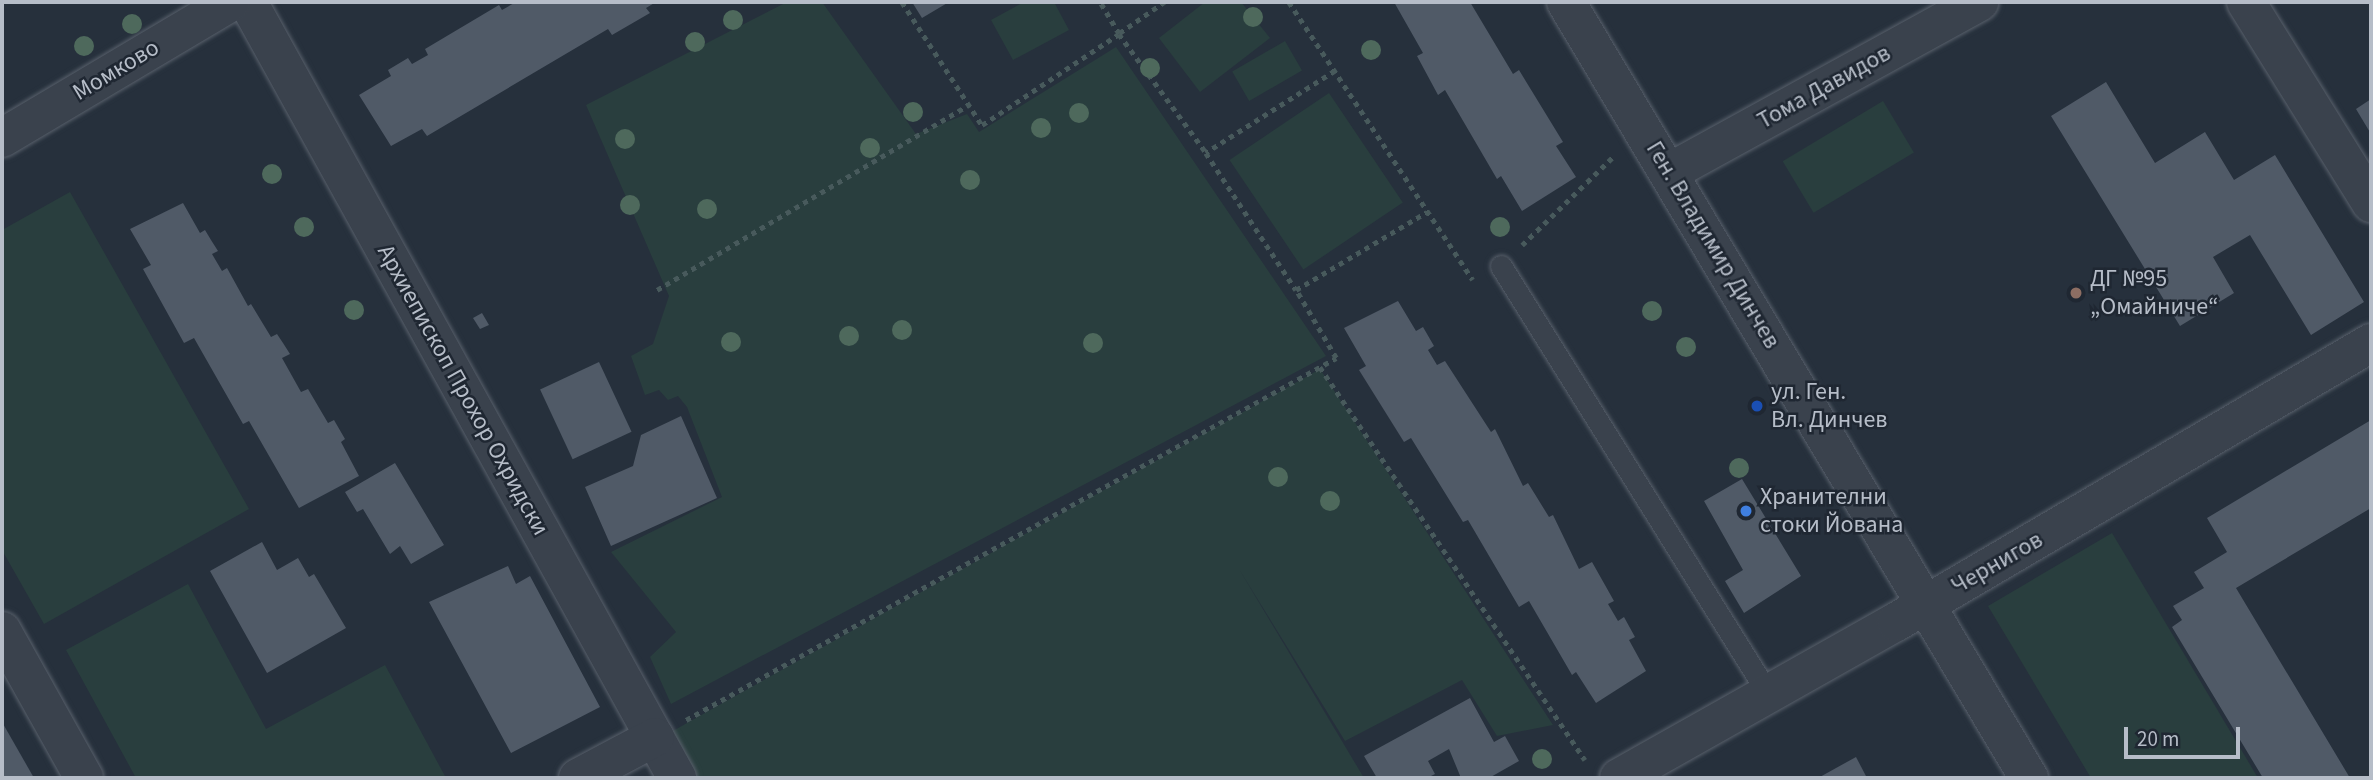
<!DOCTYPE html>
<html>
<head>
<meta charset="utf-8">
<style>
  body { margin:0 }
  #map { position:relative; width:2373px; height:780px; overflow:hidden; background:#26303c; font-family:"Source Sans 3",sans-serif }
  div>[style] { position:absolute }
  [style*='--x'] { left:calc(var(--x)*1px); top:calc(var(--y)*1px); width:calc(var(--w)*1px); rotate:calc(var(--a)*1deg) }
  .green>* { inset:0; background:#293e3e; transform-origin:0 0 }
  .building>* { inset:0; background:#505a67; transform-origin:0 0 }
  .path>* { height:4.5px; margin-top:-2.25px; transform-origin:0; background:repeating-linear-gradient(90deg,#485a5c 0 5px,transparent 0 10px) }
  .roads { filter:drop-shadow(0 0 2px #58606b) drop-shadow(0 0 2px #58606b) }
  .service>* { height:21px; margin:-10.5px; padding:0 10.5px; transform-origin:10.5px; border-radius:10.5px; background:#3a424d }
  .minor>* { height:38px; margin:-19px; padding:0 19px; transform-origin:19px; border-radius:19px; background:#3a424d }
  .tertiary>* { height:38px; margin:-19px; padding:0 19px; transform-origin:19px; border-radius:19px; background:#3a424d }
  .trees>* { width:20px; height:20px; margin:-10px; border-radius:50%; background:#4e695c }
  .dots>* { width:19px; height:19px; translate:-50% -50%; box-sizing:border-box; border:4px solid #1f2732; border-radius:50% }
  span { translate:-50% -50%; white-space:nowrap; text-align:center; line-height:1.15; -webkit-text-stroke:5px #1f2732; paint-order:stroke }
  .street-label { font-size:24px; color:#b6bdc8 }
  .poi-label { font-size:24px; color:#b6bdc8 }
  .left { translate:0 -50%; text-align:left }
  .frame { position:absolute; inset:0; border:4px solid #b6bdc8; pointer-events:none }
  .scale { position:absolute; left:2124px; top:727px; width:116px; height:32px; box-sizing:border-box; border:4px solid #b6bdc8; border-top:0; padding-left:9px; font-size:21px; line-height:24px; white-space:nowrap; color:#b6bdc8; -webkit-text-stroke:5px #1f2732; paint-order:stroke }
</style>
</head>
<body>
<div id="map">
  <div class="green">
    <i style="clip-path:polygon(787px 2px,822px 2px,916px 134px,967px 114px,979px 132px,1116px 47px,1326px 356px,671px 704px,650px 657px,676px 632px,611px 552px,722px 497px,687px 407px,678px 396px,668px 400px,659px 390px,645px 395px,631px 356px,653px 344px,669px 296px,586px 105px)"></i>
    <i style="clip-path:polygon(1024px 2px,1054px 2px,1069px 30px,1013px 60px,991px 20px)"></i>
    <i style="clip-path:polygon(1205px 2px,1241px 2px,1270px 38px,1200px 92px,1159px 38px)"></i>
    <i style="left:1285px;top:41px;width:34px;height:61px;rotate:60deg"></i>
    <i style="left:1329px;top:93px;width:132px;height:120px;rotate:56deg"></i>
    <i style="left:1883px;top:101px;width:60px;height:117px;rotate:59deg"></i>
    <i style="clip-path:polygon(70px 192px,249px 509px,44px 624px,2px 550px,2px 230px)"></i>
    <i style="clip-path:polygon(1320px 369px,1553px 725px,1497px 736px,1462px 680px,1345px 741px,1239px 569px,1364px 778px,697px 778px,671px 732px)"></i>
    <i style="clip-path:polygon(2112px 533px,2258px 778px,2091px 778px,1988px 606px)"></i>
    <i style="clip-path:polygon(188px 584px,266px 729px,385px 665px,446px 778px,136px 778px,66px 650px)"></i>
  </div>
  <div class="building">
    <i style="clip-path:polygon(516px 2px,656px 2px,646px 8px,650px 13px,612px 35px,608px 29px,427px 136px,422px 129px,391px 146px,359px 95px,391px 76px,388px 70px,408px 58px,412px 64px,428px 55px,425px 49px,499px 5px,502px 10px)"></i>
    <i style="clip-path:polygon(912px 2px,949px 2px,922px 18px)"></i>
    <i style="clip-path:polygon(1394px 2px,1470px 2px,1513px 74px,1519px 70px,1563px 142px,1556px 146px,1576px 177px,1522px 211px,1501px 176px,1497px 179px,1445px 90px,1438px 95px,1417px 56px,1423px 53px)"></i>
    <i style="clip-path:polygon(2106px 82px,2155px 163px,2205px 132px,2234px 180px,2275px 155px,2364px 302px,2311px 335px,2250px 235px,2213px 257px,2234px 293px,2180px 326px,2051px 116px)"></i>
    <i style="clip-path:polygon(2371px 99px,2371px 134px,2356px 109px)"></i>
    <i style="clip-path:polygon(183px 203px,200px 233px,205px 230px,211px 240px,218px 251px,212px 254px,222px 271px,227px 268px,248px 306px,251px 304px,271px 337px,277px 334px,283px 343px,290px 354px,282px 358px,301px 392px,308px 389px,328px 423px,334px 420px,345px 439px,341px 442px,359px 476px,299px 508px,249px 421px,243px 424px,194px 338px,184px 343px,143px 269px,151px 265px,130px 229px)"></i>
    <i style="clip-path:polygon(1398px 301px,1416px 331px,1423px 327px,1434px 346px,1428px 350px,1437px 365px,1445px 361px,1491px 432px,1495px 429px,1523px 486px,1528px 483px,1549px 517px,1553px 515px,1579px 569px,1592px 562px,1614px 601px,1608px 604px,1618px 621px,1624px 617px,1635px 637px,1629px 640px,1646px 671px,1596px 703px,1576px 672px,1572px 675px,1529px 601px,1519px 607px,1468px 520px,1463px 522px,1411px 438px,1404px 442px,1359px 370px,1366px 366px,1344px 328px)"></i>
    <i style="clip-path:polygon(482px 313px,489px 325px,480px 329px,473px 318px)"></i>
    <i style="left:599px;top:362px;width:77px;height:65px;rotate:65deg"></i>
    <i style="clip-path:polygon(681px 416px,717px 498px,611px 546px,585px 487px,633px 466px,641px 435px)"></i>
    <i style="clip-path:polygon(2371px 420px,2371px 508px,2236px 588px,2350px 778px,2263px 778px,2172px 627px,2182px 620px,2173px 606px,2204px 588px,2194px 572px,2227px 552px,2207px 518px)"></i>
    <i style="clip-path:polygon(395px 463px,444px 545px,411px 564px,400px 546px,390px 554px,363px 509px,357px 512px,345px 492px)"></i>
    <i style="clip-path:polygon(1742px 479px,1801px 576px,1744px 613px,1725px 581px,1743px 570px,1704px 501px)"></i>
    <i style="clip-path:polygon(262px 542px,277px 570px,298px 558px,309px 577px,314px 574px,346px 628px,267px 673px,210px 571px)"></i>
    <i style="clip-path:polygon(508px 566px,516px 584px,530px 576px,600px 707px,511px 753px,429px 602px)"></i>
    <i style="clip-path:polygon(1470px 698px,1494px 742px,1505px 736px,1519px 761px,1489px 778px,1461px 778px,1449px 749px,1428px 761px,1435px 774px,1427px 778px,1377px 778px,1364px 756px)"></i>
    <i style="clip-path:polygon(2px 722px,34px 778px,2px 778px)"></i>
    <i style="clip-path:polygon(1856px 757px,1867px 778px,1818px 778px)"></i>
  </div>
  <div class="path">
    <i style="--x:902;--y:2;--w:147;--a:57"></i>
    <i style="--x:982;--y:125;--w:164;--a:-33.6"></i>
    <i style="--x:1119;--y:34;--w:37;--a:-121"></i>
    <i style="--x:1165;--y:2;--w:56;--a:145.2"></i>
    <i style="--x:1119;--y:34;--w:149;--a:53.7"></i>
    <i style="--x:1289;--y:2;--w:333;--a:56.5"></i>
    <i style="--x:1335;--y:71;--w:153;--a:147.6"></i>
    <i style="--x:1206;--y:153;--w:164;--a:56.7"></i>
    <i style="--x:1296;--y:290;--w:152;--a:-30.8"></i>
    <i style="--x:1522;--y:245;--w:128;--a:-44.1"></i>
    <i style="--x:657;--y:290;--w:363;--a:-30.7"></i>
    <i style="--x:1320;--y:367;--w:474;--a:56"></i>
    <i style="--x:686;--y:720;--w:744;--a:-29.11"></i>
    <i style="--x:1336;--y:358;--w:79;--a:-120.5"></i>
  </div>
  <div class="roads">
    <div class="service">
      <i style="--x:1501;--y:266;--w:506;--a:58.01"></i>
    </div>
    <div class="minor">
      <i style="--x:248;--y:2;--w:887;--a:61.06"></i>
      <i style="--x:2246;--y:2;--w:237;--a:58.1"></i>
      <i style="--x:2;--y:138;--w:266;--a:-30.7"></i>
      <i style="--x:1670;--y:172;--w:353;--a:-28.8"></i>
      <i style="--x:2;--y:631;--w:168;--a:60.8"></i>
      <i style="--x:578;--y:778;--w:87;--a:-28"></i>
      <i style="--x:1619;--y:778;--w:318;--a:-29.4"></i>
      <i style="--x:1896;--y:622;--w:551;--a:-30.43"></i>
    </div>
    <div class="tertiary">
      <i style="--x:1566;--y:2;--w:904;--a:59.18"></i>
    </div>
  </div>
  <div class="trees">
    <i style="left:1253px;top:17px"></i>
    <i style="left:733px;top:20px"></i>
    <i style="left:132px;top:24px"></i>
    <i style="left:695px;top:42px"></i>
    <i style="left:84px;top:46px"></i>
    <i style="left:1371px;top:50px"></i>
    <i style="left:1150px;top:68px"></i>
    <i style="left:913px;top:112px"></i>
    <i style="left:1079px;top:113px"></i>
    <i style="left:1041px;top:128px"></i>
    <i style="left:625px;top:139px"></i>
    <i style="left:870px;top:148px"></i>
    <i style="left:272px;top:174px"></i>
    <i style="left:970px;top:180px"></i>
    <i style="left:630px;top:205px"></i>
    <i style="left:707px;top:209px"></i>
    <i style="left:304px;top:227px"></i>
    <i style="left:1500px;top:227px"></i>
    <i style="left:354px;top:310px"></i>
    <i style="left:1652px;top:311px"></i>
    <i style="left:902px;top:330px"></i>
    <i style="left:849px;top:336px"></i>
    <i style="left:731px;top:342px"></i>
    <i style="left:1093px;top:343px"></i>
    <i style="left:1686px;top:347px"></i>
    <i style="left:1739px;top:468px"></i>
    <i style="left:1278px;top:477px"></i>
    <i style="left:1330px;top:501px"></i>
    <i style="left:1542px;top:759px"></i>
  </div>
  <div class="dots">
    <i style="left:2076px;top:293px;background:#8d6e63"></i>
    <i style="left:1757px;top:406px;background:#1a4fb4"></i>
    <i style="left:1746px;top:511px;background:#3f7fe0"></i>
  </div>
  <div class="street-label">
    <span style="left:116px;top:70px;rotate:-31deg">Момково</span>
    <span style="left:1824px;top:87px;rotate:-29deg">Тома Давидов</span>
    <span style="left:1713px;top:245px;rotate:59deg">Ген. Владимир Динчев</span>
    <span style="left:463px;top:390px;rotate:61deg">Архиепископ Прохор Охридски</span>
    <span style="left:1997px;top:563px;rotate:-30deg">Чернигов</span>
  </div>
  <div class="poi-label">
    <span class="left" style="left:2090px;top:293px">ДГ №95<br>„Омайниче“</span>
    <span class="left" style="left:1771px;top:406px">ул. Ген.<br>Вл. Динчев</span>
    <span class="left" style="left:1760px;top:511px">Хранителни<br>стоки Йована</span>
  </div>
  <div class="frame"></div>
  <div class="scale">20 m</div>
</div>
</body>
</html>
